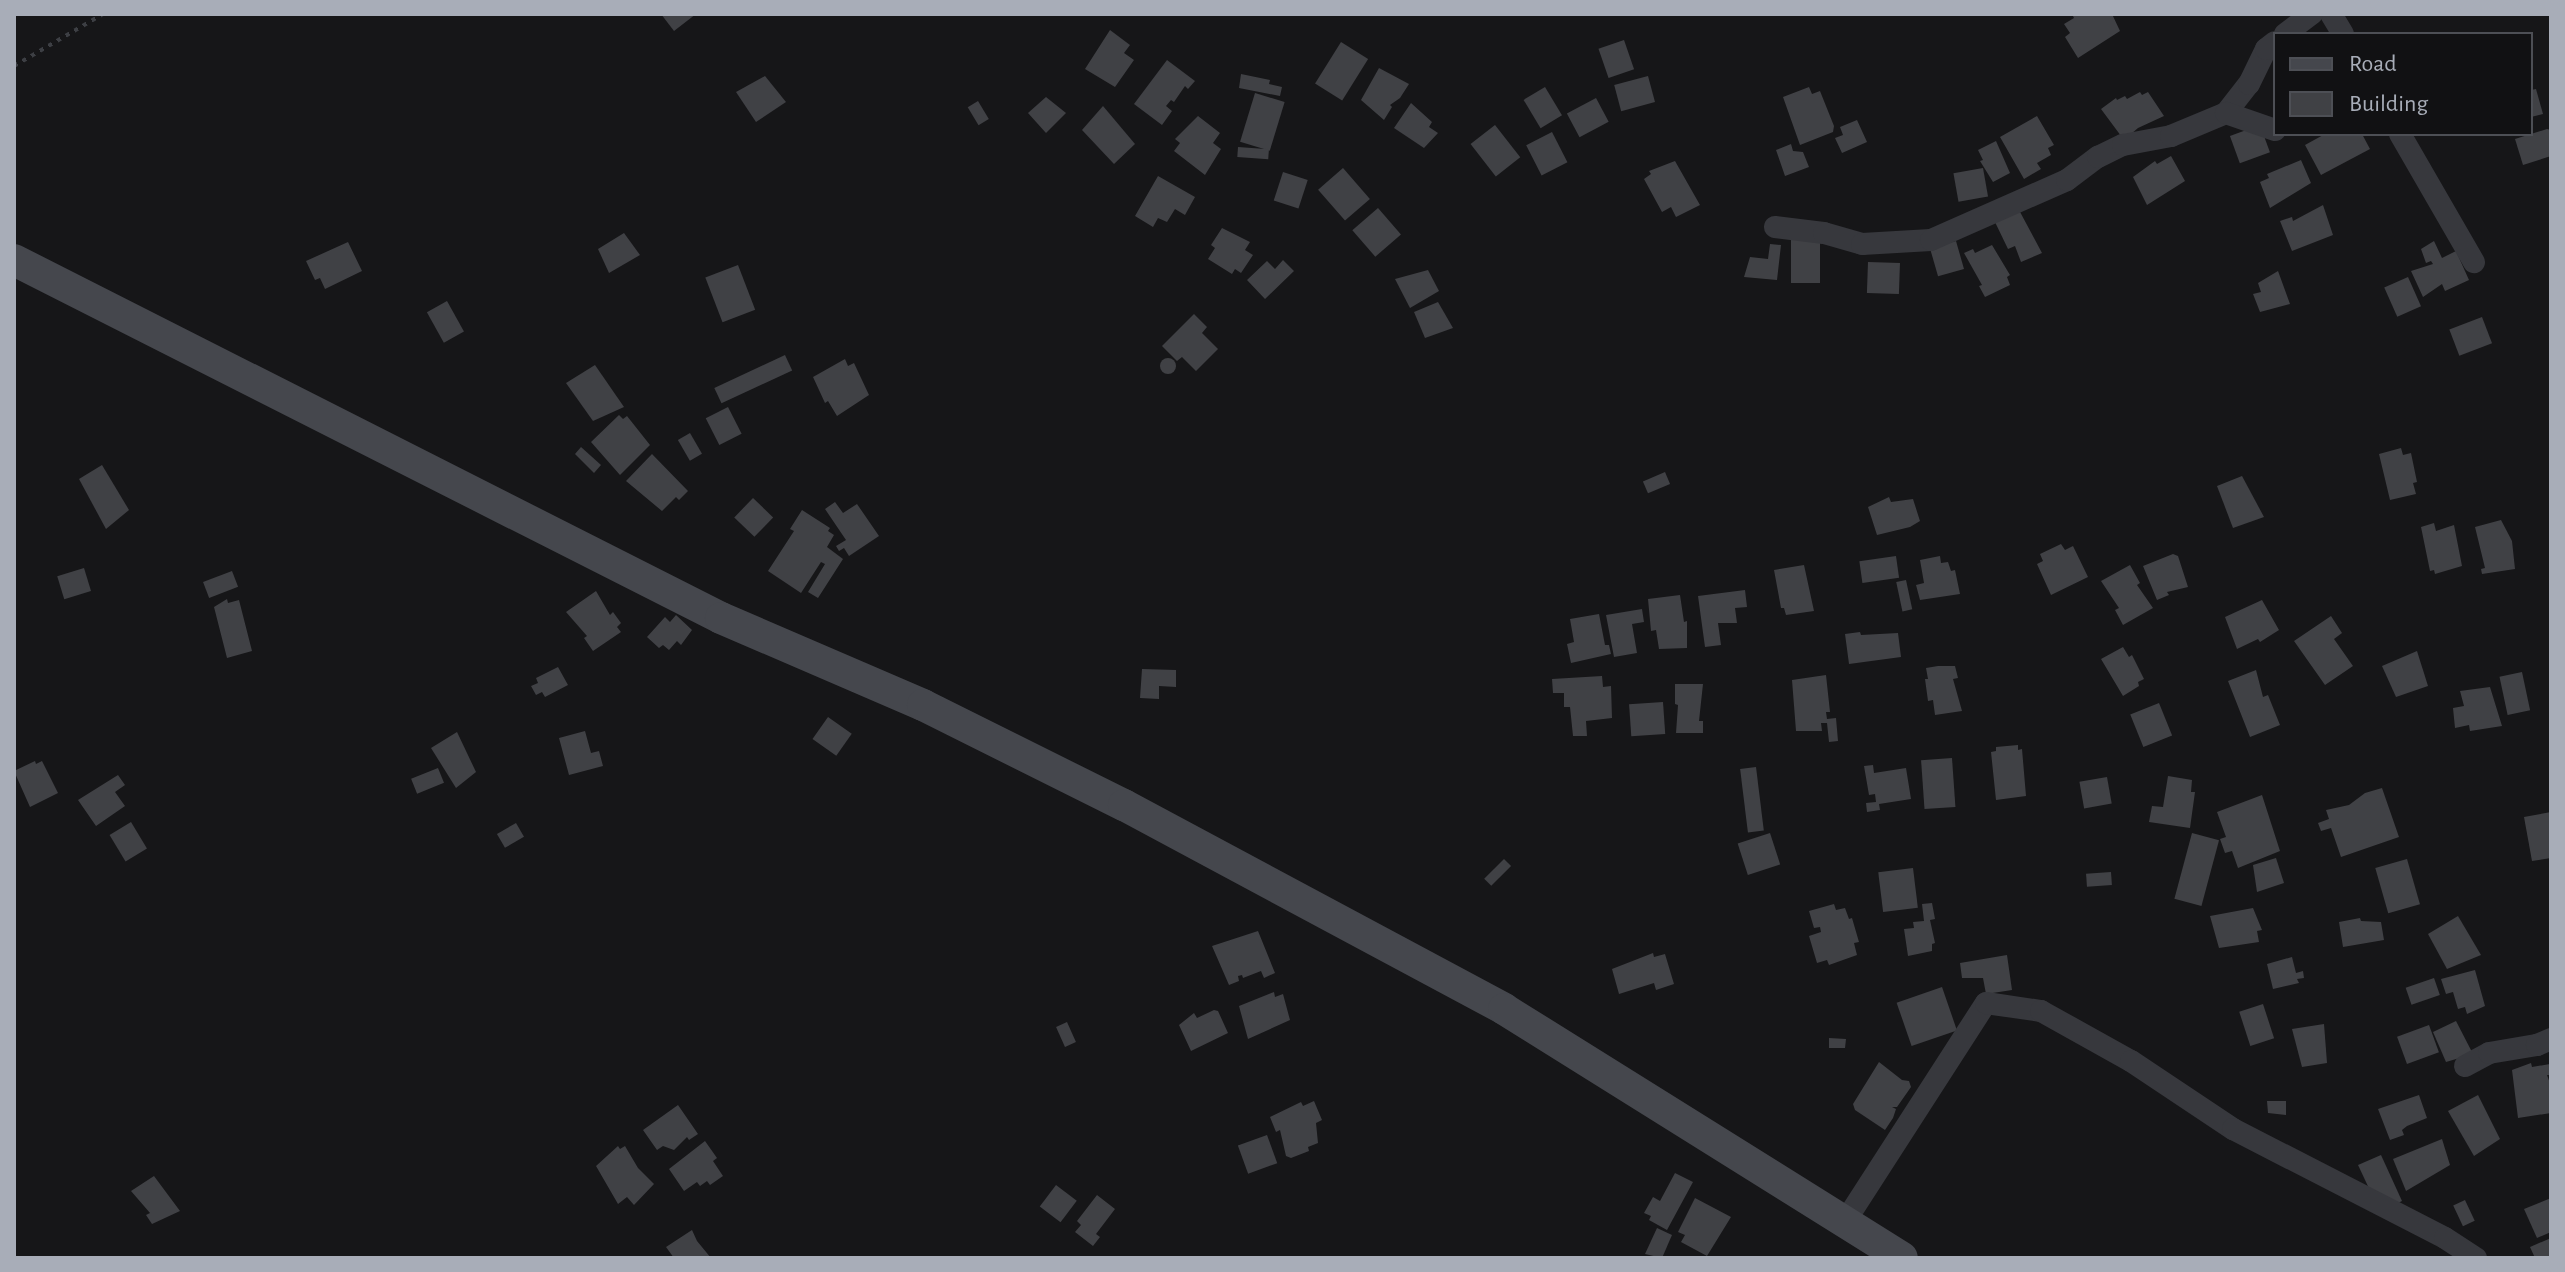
<!DOCTYPE html>
<html>
<head>
<meta charset="utf-8">
<style>
  body { margin:0 }
  #map { position:relative; width:2565px; height:1272px; overflow:hidden; background:#161618; font-family:"Alegreya Sans",sans-serif }
  div>[style] { position:absolute }
  [style*='--x'] { left:calc(var(--x)*1px); top:calc(var(--y)*1px); width:calc(var(--w)*1px); rotate:calc(var(--a)*1deg) }
  .building>* { inset:0; background:#404145; transform-origin:0 0 }
  .round { border-radius:50% }
  .path>* { height:4px; margin-top:-2px; transform-origin:0; background:repeating-linear-gradient(90deg,#3d3f44 0 4px,transparent 0 10px) }
  .street>* { height:22px; margin:-11px; padding:0 11px; transform-origin:11px; border-radius:11px; background:#37383d }
  .secondary>* { height:32px; margin:-16px; padding:0 16px; transform-origin:16px; border-radius:16px; background:#45474d }
  span { translate:-50% -50%; white-space:nowrap; text-align:center; line-height:1.15; -webkit-text-stroke:6px #111113; paint-order:stroke }
  .frame { position:absolute; inset:0; border:16px solid #a8adb8; pointer-events:none }
  .legend { position:absolute; left:2273px; top:32px; width:260px; height:104px; box-sizing:border-box; background:#111113; border:2px solid #4d4f55; margin:0; padding:10px 14px; list-style:none; font-size:24px; color:#a8adb8 }
  .legend li { display:flex; align-items:center; gap:16px; height:40px }
  .legend b { width:40px; border:2px solid #4d4f55 }
</style>
</head>
<body>
<div id="map">
  <div class="building">
    <i style="clip-path:polygon(661px 14px,696px 14px,674px 31px)"></i>
    <i style="clip-path:polygon(2072px 14px,2112px 14px,2120px 31px,2078px 58px,2065px 37px,2070px 33px,2064px 24px,2074px 18px)"></i>
    <i style="clip-path:polygon(1110px 30px,1130px 45px,1124px 53px,1134px 60px,1115px 87px,1085px 69px)"></i>
    <i style="left:1624px;top:40px;width:31px;height:27px;rotate:71deg"></i>
    <i style="left:1341px;top:42px;width:32px;height:49px;rotate:32deg"></i>
    <i style="clip-path:polygon(1167px 60px,1195px 81px,1188px 89px,1185px 86px,1174px 102px,1171px 100px,1166px 106px,1172px 111px,1162px 125px,1134px 104px)"></i>
    <i style="clip-path:polygon(1379px 68px,1409px 84px,1400px 98px,1390px 105px,1392px 107px,1384px 120px,1361px 100px)"></i>
    <i style="clip-path:polygon(1241px 74px,1270px 80px,1269px 84px,1282px 87px,1280px 96px,1239px 88px)"></i>
    <i style="clip-path:polygon(765px 76px,786px 102px,756px 122px,736px 92px)"></i>
    <i style="left:1648px;top:76px;width:27px;height:35px;rotate:75deg"></i>
    <i style="left:1545px;top:87px;width:33px;height:25px;rotate:59deg"></i>
    <i style="clip-path:polygon(1809px 87px,1812px 94px,1820px 91px,1834px 126px,1833px 132px,1800px 145px,1783px 97px)"></i>
    <i style="clip-path:polygon(2536px 89px,2543px 114px,2531px 117px,2531px 90px)"></i>
    <i style="clip-path:polygon(2140px 92px,2142px 95px,2148px 92px,2164px 116px,2138px 128px,2124px 140px,2101px 109px,2116px 98px,2117px 100px,2125px 96px,2127px 99px)"></i>
    <i style="left:1255px;top:93px;width:31px;height:51px;rotate:17deg"></i>
    <i style="clip-path:polygon(1046px 97px,1066px 113px,1046px 133px,1028px 113px)"></i>
    <i style="left:1596px;top:98px;width:27px;height:33px;rotate:62deg"></i>
    <i style="left:978px;top:101px;width:21px;height:12px;rotate:59deg"></i>
    <i style="clip-path:polygon(1411px 103px,1432px 122px,1429px 127px,1438px 133px,1424px 148px,1394px 128px)"></i>
    <i style="clip-path:polygon(1103px 106px,1135px 144px,1114px 164px,1082px 130px)"></i>
    <i style="clip-path:polygon(1198px 116px,1220px 133px,1213px 143px,1221px 149px,1205px 175px,1174px 151px,1180px 143px,1175px 139px)"></i>
    <i style="clip-path:polygon(2037px 116px,2054px 145px,2048px 148px,2051px 155px,2037px 163px,2041px 169px,2024px 179px,2000px 137px)"></i>
    <i style="clip-path:polygon(1857px 120px,1867px 142px,1842px 153px,1835px 138px,1843px 135px,1840px 127px)"></i>
    <i style="left:1495px;top:125px;width:41px;height:31px;rotate:52deg"></i>
    <i style="left:2260px;top:125px;width:29px;height:32px;rotate:70deg"></i>
    <i style="clip-path:polygon(2547px 129px,2551px 130px,2551px 156px,2523px 165px,2515px 139px)"></i>
    <i style="left:1552px;top:132px;width:34px;height:29px;rotate:63deg"></i>
    <i style="clip-path:polygon(2325px 134px,2362px 134px,2370px 149px,2321px 175px,2305px 145px)"></i>
    <i style="clip-path:polygon(1996px 141px,2010px 173px,1993px 182px,1980px 161px,1983px 160px,1978px 150px)"></i>
    <i style="clip-path:polygon(1791px 144px,1793px 151px,1803px 152px,1809px 167px,1785px 176px,1776px 150px)"></i>
    <i style="left:1238px;top:147px;width:31px;height:10px;rotate:4deg"></i>
    <i style="clip-path:polygon(2171px 156px,2185px 181px,2147px 205px,2133px 177px,2155px 161px,2157px 164px)"></i>
    <i style="clip-path:polygon(2301px 160px,2311px 183px,2270px 208px,2260px 182px,2269px 178px,2267px 174px)"></i>
    <i style="clip-path:polygon(1675px 161px,1700px 205px,1676px 217px,1671px 207px,1662px 212px,1644px 179px,1651px 174px,1649px 171px)"></i>
    <i style="left:1343px;top:168px;width:41px;height:33px;rotate:49deg"></i>
    <i style="left:1983px;top:168px;width:29px;height:30px;rotate:80deg"></i>
    <i style="left:1283px;top:172px;width:26px;height:30px;rotate:18deg"></i>
    <i style="clip-path:polygon(1158px 176px,1195px 197px,1185px 215px,1175px 209px,1167px 222px,1158px 218px,1153px 227px,1135px 216px)"></i>
    <i style="clip-path:polygon(2323px 205px,2333px 235px,2292px 251px,2280px 221px,2292px 217px,2293px 221px)"></i>
    <i style="left:1378px;top:208px;width:35px;height:34px;rotate:49deg"></i>
    <i style="clip-path:polygon(2019px 210px,2042px 253px,2021px 262px,2015px 246px,2008px 249px,1994px 220px)"></i>
    <i style="clip-path:polygon(1222px 228px,1250px 242px,1245px 250px,1253px 255px,1241px 273px,1235px 269px,1232px 274px,1208px 259px,1215px 248px,1211px 245px)"></i>
    <i style="clip-path:polygon(624px 233px,640px 255px,609px 273px,598px 249px)"></i>
    <i style="left:1791px;top:238px;width:29px;height:45px"></i>
    <i style="left:1956px;top:241px;width:29px;height:27px;rotate:74deg"></i>
    <i style="clip-path:polygon(2434px 241px,2442px 258px,2456px 251px,2469px 280px,2445px 291px,2442px 284px,2423px 297px,2411px 271px,2433px 264px,2431px 261px,2426px 263px,2421px 249px)"></i>
    <i style="clip-path:polygon(348px 242px,362px 271px,325px 289px,320px 278px,315px 280px,306px 261px)"></i>
    <i style="clip-path:polygon(1770px 244px,1781px 245px,1777px 280px,1744px 277px,1750px 257px,1768px 259px)"></i>
    <i style="clip-path:polygon(1992px 245px,2010px 275px,2007px 277px,2010px 285px,1985px 297px,1979px 286px,1982px 285px,1964px 253px,1973px 249px,1975px 253px)"></i>
    <i style="clip-path:polygon(1283px 260px,1294px 271px,1265px 299px,1247px 280px,1267px 261px,1275px 269px)"></i>
    <i style="left:1868px;top:262px;width:32px;height:31px;rotate:2deg"></i>
    <i style="left:738px;top:265px;width:48px;height:35px;rotate:69deg"></i>
    <i style="clip-path:polygon(1428px 270px,1439px 291px,1410px 308px,1395px 279px)"></i>
    <i style="clip-path:polygon(2278px 271px,2290px 304px,2260px 312px,2253px 294px,2261px 292px,2258px 283px)"></i>
    <i style="left:2408px;top:277px;width:32px;height:26px;rotate:66deg"></i>
    <i style="left:447px;top:301px;width:35px;height:23px;rotate:61deg"></i>
    <i style="clip-path:polygon(1438px 302px,1453px 328px,1425px 338px,1414px 312px)"></i>
    <i style="clip-path:polygon(1194px 314px,1207px 327px,1202px 333px,1218px 349px,1196px 371px,1182px 357px,1177px 361px,1162px 346px)"></i>
    <i style="left:2482px;top:317px;width:28px;height:35px;rotate:69deg"></i>
    <i style="left:785px;top:355px;width:17px;height:78px;rotate:65deg"></i>
    <i class="round" style="left:1160px;top:358px;width:16px;height:16px"></i>
    <i style="clip-path:polygon(845px 359px,848px 366px,854px 363px,869px 395px,837px 416px,828px 401px,825px 403px,813px 377px)"></i>
    <i style="clip-path:polygon(595px 365px,624px 407px,593px 421px,566px 383px)"></i>
    <i style="left:728px;top:407px;width:30px;height:25px;rotate:63deg"></i>
    <i style="clip-path:polygon(619px 415px,623px 419px,627px 416px,650px 445px,620px 475px,591px 442px)"></i>
    <i style="left:690px;top:433px;width:24px;height:14px;rotate:60deg"></i>
    <i style="clip-path:polygon(581px 447px,601px 465px,594px 473px,575px 454px)"></i>
    <i style="clip-path:polygon(2401px 448px,2403px 455px,2411px 453px,2417px 482px,2413px 483px,2416px 494px,2390px 500px,2379px 454px)"></i>
    <i style="clip-path:polygon(652px 454px,688px 491px,679px 500px,676px 497px,662px 511px,626px 481px)"></i>
    <i style="clip-path:polygon(102px 465px,129px 510px,106px 529px,79px 479px)"></i>
    <i style="left:1665px;top:472px;width:13px;height:24px;rotate:67deg"></i>
    <i style="clip-path:polygon(2242px 476px,2264px 517px,2233px 528px,2217px 486px)"></i>
    <i style="clip-path:polygon(1889px 497px,1891px 502px,1913px 499px,1920px 521px,1910px 527px,1877px 535px,1868px 507px)"></i>
    <i style="left:753px;top:498px;width:28px;height:27px;rotate:44deg"></i>
    <i style="clip-path:polygon(835px 502px,843px 513px,857px 504px,879px 536px,849px 556px,844px 548px,839px 551px,836px 546px,846px 540px,825px 509px)"></i>
    <i style="clip-path:polygon(802px 510px,830px 528px,828px 531px,834px 535px,827px 547px,843px 559px,818px 598px,808px 592px,825px 564px,821px 562px,801px 593px,768px 571px,794px 531px,790px 529px)"></i>
    <i style="clip-path:polygon(2501px 520px,2512px 541px,2515px 569px,2482px 574px,2481px 569px,2485px 568px,2475px 527px)"></i>
    <i style="clip-path:polygon(2434px 523px,2436px 531px,2454px 525px,2462px 566px,2435px 574px,2434px 570px,2430px 571px,2421px 527px)"></i>
    <i style="clip-path:polygon(2061px 544px,2065px 550px,2073px 546px,2088px 577px,2051px 595px,2037px 564px,2043px 561px,2040px 554px)"></i>
    <i style="clip-path:polygon(2173px 554px,2178px 556px,2188px 587px,2167px 592px,2169px 595px,2157px 600px,2143px 566px)"></i>
    <i style="left:1896px;top:556px;width:22px;height:37px;rotate:82deg"></i>
    <i style="clip-path:polygon(1940px 556px,1941px 563px,1948px 562px,1951px 571px,1955px 570px,1960px 594px,1920px 600px,1916px 585px,1924px 583px,1920px 560px)"></i>
    <i style="clip-path:polygon(1804px 565px,1814px 611px,1786px 615px,1784px 608px,1781px 608px,1774px 570px)"></i>
    <i style="clip-path:polygon(2130px 565px,2140px 583px,2137px 585px,2153px 608px,2123px 625px,2115px 610px,2119px 608px,2101px 581px)"></i>
    <i style="left:84px;top:568px;width:24px;height:28px;rotate:73deg"></i>
    <i style="left:232px;top:571px;width:17px;height:31px;rotate:69deg"></i>
    <i style="left:1906px;top:580px;width:30px;height:10px;rotate:78deg"></i>
    <i style="clip-path:polygon(1745px 590px,1747px 607px,1735px 608px,1737px 623px,1718px 623px,1721px 645px,1705px 647px,1698px 596px)"></i>
    <i style="clip-path:polygon(596px 591px,610px 615px,613px 612px,621px 623px,617px 627px,621px 632px,593px 651px,584px 638px,587px 636px,566px 612px)"></i>
    <i style="clip-path:polygon(1680px 595px,1684px 622px,1687px 621px,1687px 648px,1659px 649px,1656px 630px,1651px 631px,1648px 599px)"></i>
    <i style="clip-path:polygon(227px 599px,228px 603px,239px 600px,252px 651px,227px 658px,214px 607px)"></i>
    <i style="clip-path:polygon(2262px 600px,2279px 630px,2260px 642px,2258px 639px,2237px 649px,2225px 617px)"></i>
    <i style="clip-path:polygon(1642px 609px,1644px 622px,1632px 624px,1637px 653px,1614px 657px,1606px 615px)"></i>
    <i style="clip-path:polygon(1599px 614px,1605px 645px,1609px 645px,1611px 654px,1571px 663px,1567px 644px,1574px 642px,1570px 619px)"></i>
    <i style="clip-path:polygon(676px 615px,692px 630px,681px 645px,677px 641px,669px 650px,663px 645px,659px 648px,647px 637px,665px 617px,670px 622px)"></i>
    <i style="clip-path:polygon(2331px 616px,2342px 633px,2334px 639px,2353px 666px,2325px 685px,2294px 641px)"></i>
    <i style="clip-path:polygon(1860px 632px,1861px 635px,1898px 633px,1901px 657px,1849px 664px,1845px 634px)"></i>
    <i style="clip-path:polygon(2123px 647px,2129px 657px,2132px 655px,2144px 679px,2138px 682px,2139px 686px,2123px 696px,2101px 659px)"></i>
    <i style="clip-path:polygon(2417px 651px,2428px 686px,2396px 697px,2382px 666px)"></i>
    <i style="clip-path:polygon(1938px 666px,1955px 666px,1958px 678px,1953px 679px,1962px 711px,1935px 715px,1933px 700px,1928px 701px,1925px 679px,1928px 679px,1926px 668px)"></i>
    <i style="clip-path:polygon(558px 667px,568px 685px,545px 697px,542px 692px,536px 695px,531px 686px,538px 683px,536px 678px)"></i>
    <i style="clip-path:polygon(1142px 669px,1176px 670px,1176px 687px,1159px 686px,1159px 699px,1140px 698px)"></i>
    <i style="clip-path:polygon(2256px 670px,2263px 697px,2268px 695px,2280px 725px,2250px 737px,2228px 681px)"></i>
    <i style="left:2522px;top:672px;width:39px;height:23px;rotate:78deg"></i>
    <i style="clip-path:polygon(1826px 675px,1830px 712px,1826px 712px,1827px 719px,1836px 718px,1838px 741px,1829px 742px,1827px 723px,1821px 723px,1822px 731px,1796px 731px,1792px 680px)"></i>
    <i style="clip-path:polygon(1602px 676px,1603px 687px,1611px 686px,1612px 718px,1586px 721px,1587px 736px,1573px 736px,1570px 707px,1564px 707px,1564px 693px,1553px 693px,1552px 679px)"></i>
    <i style="clip-path:polygon(1675px 684px,1703px 684px,1699px 721px,1703px 721px,1703px 733px,1676px 733px,1678px 705px,1675px 704px)"></i>
    <i style="clip-path:polygon(2490px 687px,2502px 726px,2470px 731px,2469px 725px,2455px 728px,2453px 708px,2464px 706px,2460px 691px)"></i>
    <i style="left:1663px;top:702px;width:32px;height:34px;rotate:86deg"></i>
    <i style="left:2159px;top:703px;width:35px;height:31px;rotate:68deg"></i>
    <i style="left:828px;top:717px;width:29px;height:27px;rotate:35deg"></i>
    <i style="clip-path:polygon(585px 731px,591px 753px,599px 751px,603px 766px,569px 775px,559px 738px)"></i>
    <i style="clip-path:polygon(457px 732px,476px 772px,456px 788px,431px 748px)"></i>
    <i style="clip-path:polygon(2018px 745px,2018px 750px,2022px 749px,2026px 796px,1996px 800px,1991px 752px,1996px 751px,1996px 747px)"></i>
    <i style="left:1952px;top:758px;width:49px;height:31px;rotate:86deg"></i>
    <i style="clip-path:polygon(35px 761px,36px 764px,42px 761px,58px 793px,30px 807px,14px 771px)"></i>
    <i style="clip-path:polygon(1873px 765px,1874px 773px,1906px 768px,1911px 799px,1879px 804px,1880px 810px,1867px 812px,1866px 803px,1876px 802px,1875px 794px,1869px 795px,1864px 766px)"></i>
    <i style="left:1756px;top:767px;width:64px;height:16px;rotate:83deg"></i>
    <i style="left:438px;top:768px;width:16px;height:29px;rotate:68deg"></i>
    <i style="clip-path:polygon(118px 775px,125px 785px,115px 792px,125px 806px,96px 826px,78px 800px)"></i>
    <i style="clip-path:polygon(2168px 776px,2192px 780px,2191px 792px,2195px 792px,2190px 828px,2149px 822px,2152px 806px,2163px 807px)"></i>
    <i style="left:2107px;top:777px;width:27px;height:28px;rotate:80deg"></i>
    <i style="clip-path:polygon(2382px 788px,2399px 837px,2341px 857px,2331px 828px,2321px 831px,2318px 823px,2329px 819px,2326px 810px,2349px 805px,2365px 793px)"></i>
    <i style="clip-path:polygon(2262px 795px,2280px 851px,2238px 868px,2232px 851px,2225px 853px,2220px 839px,2226px 837px,2217px 812px)"></i>
    <i style="clip-path:polygon(2551px 812px,2551px 858px,2532px 861px,2524px 817px)"></i>
    <i style="left:131px;top:822px;width:31px;height:25px;rotate:59deg"></i>
    <i style="left:516px;top:823px;width:16px;height:22px;rotate:60deg"></i>
    <i style="left:1770px;top:833px;width:33px;height:34px;rotate:72deg"></i>
    <i style="left:2192px;top:833px;width:28px;height:68px;rotate:15deg"></i>
    <i style="clip-path:polygon(2276px 858px,2284px 883px,2257px 892px,2253px 865px)"></i>
    <i style="left:1504px;top:859px;width:10px;height:28px;rotate:45deg"></i>
    <i style="left:2407px;top:859px;width:47px;height:33px;rotate:74deg"></i>
    <i style="left:1913px;top:868px;width:40px;height:35px;rotate:83deg"></i>
    <i style="left:2111px;top:872px;width:13px;height:25px;rotate:86deg"></i>
    <i style="clip-path:polygon(1932px 903px,1935px 919px,1930px 920px,1935px 943px,1932px 944px,1932px 951px,1908px 956px,1904px 929px,1914px 928px,1913px 922px,1924px 921px,1922px 904px)"></i>
    <i style="clip-path:polygon(1834px 904px,1836px 910px,1845px 908px,1849px 919px,1852px 918px,1859px 942px,1854px 943px,1857px 955px,1829px 965px,1827px 960px,1817px 963px,1809px 936px,1821px 932px,1820px 927px,1814px 928px,1809px 911px)"></i>
    <i style="clip-path:polygon(2253px 908px,2262px 930px,2257px 931px,2259px 942px,2219px 948px,2210px 916px)"></i>
    <i style="clip-path:polygon(2458px 916px,2481px 955px,2447px 969px,2428px 934px)"></i>
    <i style="clip-path:polygon(2360px 918px,2361px 921px,2381px 922px,2384px 940px,2343px 947px,2339px 922px)"></i>
    <i style="clip-path:polygon(1258px 931px,1275px 973px,1264px 978px,1261px 971px,1243px 978px,1242px 975px,1238px 976px,1239px 981px,1229px 985px,1212px 946px)"></i>
    <i style="clip-path:polygon(1653px 953px,1654px 957px,1665px 954px,1674px 984px,1656px 990px,1654px 983px,1619px 994px,1612px 969px)"></i>
    <i style="clip-path:polygon(2007px 955px,2012px 990px,1986px 994px,1983px 978px,1962px 978px,1960px 963px)"></i>
    <i style="clip-path:polygon(2292px 957px,2296px 973px,2303px 971px,2304px 978px,2297px 979px,2299px 983px,2273px 989px,2267px 964px)"></i>
    <i style="clip-path:polygon(2475px 970px,2485px 1006px,2467px 1014px,2465px 1007px,2458px 1009px,2453px 992px,2446px 994px,2441px 979px)"></i>
    <i style="left:2434px;top:978px;width:18px;height:30px;rotate:71deg"></i>
    <i style="left:1942px;top:987px;width:46px;height:48px;rotate:71deg"></i>
    <i style="clip-path:polygon(1274px 992px,1275px 997px,1283px 994px,1290px 1020px,1248px 1039px,1239px 1006px)"></i>
    <i style="left:2263px;top:1004px;width:36px;height:25px;rotate:72deg"></i>
    <i style="clip-path:polygon(1214px 1010px,1218px 1011px,1228px 1033px,1191px 1051px,1179px 1025px,1194px 1013px,1197px 1018px)"></i>
    <i style="clip-path:polygon(2456px 1021px,2473px 1054px,2446px 1062px,2433px 1032px)"></i>
    <i style="left:1067px;top:1022px;width:22px;height:12px;rotate:66deg"></i>
    <i style="clip-path:polygon(2324px 1024px,2327px 1063px,2302px 1067px,2292px 1029px)"></i>
    <i style="left:2429px;top:1025px;width:29px;height:34px;rotate:70deg"></i>
    <i style="clip-path:polygon(1829px 1038px,1846px 1039px,1845px 1048px,1829px 1048px)"></i>
    <i style="clip-path:polygon(1879px 1062px,1902px 1080px,1909px 1081px,1911px 1087px,1897px 1107px,1892px 1107px,1896px 1109px,1893px 1118px,1885px 1130px,1855px 1110px,1853px 1104px)"></i>
    <i style="clip-path:polygon(2531px 1063px,2532px 1067px,2550px 1064px,2551px 1075px,2547px 1075px,2551px 1086px,2551px 1113px,2518px 1118px,2512px 1070px)"></i>
    <i style="clip-path:polygon(2419px 1095px,2427px 1118px,2407px 1126px,2402px 1130px,2404px 1135px,2390px 1140px,2378px 1109px)"></i>
    <i style="clip-path:polygon(2478px 1095px,2500px 1139px,2474px 1156px,2448px 1111px)"></i>
    <i style="clip-path:polygon(1314px 1101px,1322px 1120px,1316px 1123px,1318px 1143px,1308px 1147px,1309px 1151px,1291px 1158px,1286px 1156px,1280px 1130px,1276px 1132px,1270px 1117px,1301px 1102px,1303px 1106px)"></i>
    <i style="clip-path:polygon(2267px 1101px,2286px 1101px,2286px 1115px,2268px 1113px)"></i>
    <i style="clip-path:polygon(678px 1105px,698px 1134px,689px 1140px,687px 1137px,674px 1150px,663px 1146px,657px 1150px,643px 1130px)"></i>
    <i style="left:1267px;top:1135px;width:30px;height:31px;rotate:70deg"></i>
    <i style="clip-path:polygon(2442px 1139px,2450px 1165px,2406px 1191px,2393px 1159px)"></i>
    <i style="clip-path:polygon(705px 1141px,717px 1158px,713px 1161px,723px 1176px,710px 1185px,707px 1181px,700px 1186px,697px 1182px,684px 1191px,669px 1169px)"></i>
    <i style="clip-path:polygon(618px 1146px,620px 1149px,625px 1146px,638px 1168px,654px 1184px,634px 1205px,627px 1197px,618px 1204px,596px 1166px)"></i>
    <i style="clip-path:polygon(2381px 1155px,2402px 1201px,2392px 1206px,2373px 1197px,2358px 1165px)"></i>
    <i style="clip-path:polygon(1675px 1173px,1693px 1182px,1667px 1230px,1649px 1220px,1651px 1216px,1644px 1213px,1653px 1197px,1660px 1201px)"></i>
    <i style="clip-path:polygon(154px 1176px,180px 1211px,152px 1224px,146px 1215px,150px 1213px,131px 1191px)"></i>
    <i style="left:1056px;top:1185px;width:26px;height:27px;rotate:37deg"></i>
    <i style="clip-path:polygon(1097px 1195px,1115px 1209px,1096px 1234px,1100px 1237px,1093px 1246px,1075px 1232px,1081px 1225px,1077px 1221px)"></i>
    <i style="clip-path:polygon(1695px 1198px,1731px 1217px,1707px 1256px,1681px 1242px,1685px 1235px,1678px 1232px)"></i>
    <i style="clip-path:polygon(2551px 1198px,2551px 1232px,2537px 1238px,2524px 1209px)"></i>
    <i style="left:2465px;top:1200px;width:23px;height:13px;rotate:65deg"></i>
    <i style="clip-path:polygon(1657px 1228px,1672px 1235px,1662px 1258px,1645px 1254px)"></i>
    <i style="clip-path:polygon(692px 1230px,697px 1241px,711px 1258px,674px 1258px,666px 1247px)"></i>
    <i style="clip-path:polygon(2551px 1238px,2551px 1258px,2535px 1258px,2530px 1247px)"></i>
  </div>
  <div class="path">
    <i style="--x:14;--y:66;--w:103;--a:-30.3"></i>
  </div>
  <div class="street">
    <i style="--x:2331;--y:14;--w:23;--a:59"></i>
    <i style="--x:2285;--y:34;--w:34;--a:-37"></i>
    <i style="--x:2226;--y:113;--w:37;--a:-52"></i>
    <i style="--x:2249;--y:84;--w:39;--a:-64"></i>
    <i style="--x:2266;--y:49;--w:11;--a:-38"></i>
    <i style="--x:2400;--y:134;--w:148;--a:60"></i>
    <i style="--x:1775;--y:227;--w:49;--a:7"></i>
    <i style="--x:1824;--y:233;--w:40;--a:16"></i>
    <i style="--x:1862;--y:244;--w:69;--a:-3.3"></i>
    <i style="--x:1931;--y:240;--w:149;--a:-23.8"></i>
    <i style="--x:2067;--y:180;--w:39;--a:-37"></i>
    <i style="--x:2098;--y:157;--w:28;--a:-26"></i>
    <i style="--x:2123;--y:145;--w:49;--a:-10.6"></i>
    <i style="--x:2171;--y:136;--w:60;--a:-22.7"></i>
    <i style="--x:2226;--y:113;--w:52;--a:19.1"></i>
    <i style="--x:2465;--y:1066;--w:27;--a:-28"></i>
    <i style="--x:2489;--y:1053;--w:49;--a:-9.5"></i>
    <i style="--x:2537;--y:1045;--w:15;--a:-23"></i>
    <i style="--x:1846;--y:1220;--w:258;--a:-57.2"></i>
    <i style="--x:1986;--y:1003;--w:56;--a:8.3"></i>
    <i style="--x:2041;--y:1011;--w:103;--a:29.1"></i>
    <i style="--x:2131;--y:1061;--w:123;--a:33.7"></i>
    <i style="--x:2233;--y:1129;--w:238;--a:27.2"></i>
    <i style="--x:2445;--y:1238;--w:37;--a:33"></i>
  </div>
  <div class="secondary">
    <i style="--x:14;--y:260;--w:792;--a:26.86"></i>
    <i style="--x:721;--y:618;--w:220;--a:23.3"></i>
    <i style="--x:923;--y:705;--w:225;--a:26.5"></i>
    <i style="--x:1124;--y:805;--w:431;--a:28.2"></i>
    <i style="--x:1504;--y:1009;--w:469;--a:32"></i>
  </div>
  <div class="frame"></div>
  <ul class="legend">
  <li><b style="height:10px;background:#45474d"></b>Road</li>
  <li><b style="height:22px;background:#404145"></b>Building</li>
  </ul>
</div>
</body>
</html>
